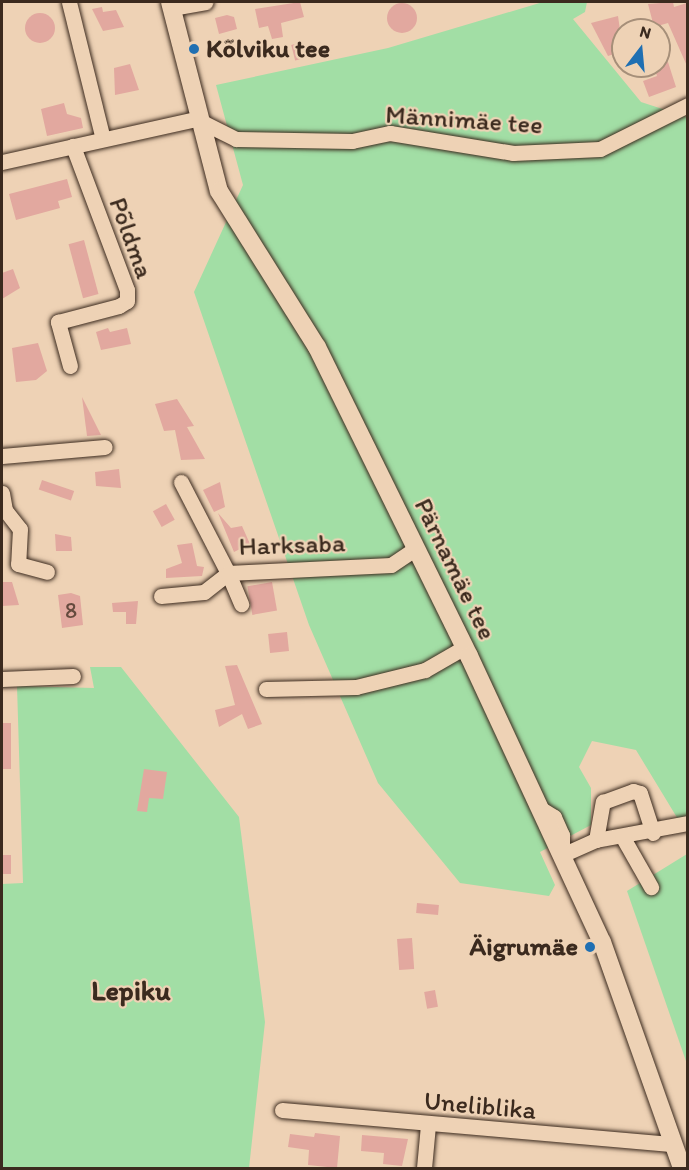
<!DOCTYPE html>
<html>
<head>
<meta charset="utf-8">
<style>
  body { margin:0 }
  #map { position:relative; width:689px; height:1170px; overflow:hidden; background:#eed2b5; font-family:Itim,sans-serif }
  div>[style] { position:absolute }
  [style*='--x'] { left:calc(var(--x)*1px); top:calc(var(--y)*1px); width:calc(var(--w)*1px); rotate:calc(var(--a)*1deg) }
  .green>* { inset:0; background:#a2dea5 }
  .building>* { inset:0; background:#e2a89f; transform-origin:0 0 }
  .round { border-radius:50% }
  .roads { filter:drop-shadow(0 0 2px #3b2a1e) drop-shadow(0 0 2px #3b2a1e) }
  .minor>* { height:15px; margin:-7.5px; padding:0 7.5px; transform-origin:7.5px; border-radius:7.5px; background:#eed2b5 }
  .major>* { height:18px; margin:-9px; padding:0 9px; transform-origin:9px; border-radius:9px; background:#eed2b5 }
  .dots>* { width:16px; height:16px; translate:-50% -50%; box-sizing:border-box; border:3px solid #eed2b5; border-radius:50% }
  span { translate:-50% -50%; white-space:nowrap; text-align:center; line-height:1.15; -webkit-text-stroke:4.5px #eed2b5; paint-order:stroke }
  .number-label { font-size:22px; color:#654a3e }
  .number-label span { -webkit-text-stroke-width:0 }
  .poi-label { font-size:26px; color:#3b2a1e; font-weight:700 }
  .left { translate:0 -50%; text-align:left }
  .right { translate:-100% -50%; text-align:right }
  .street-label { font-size:26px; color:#3b2a1e }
  .quarter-label { font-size:28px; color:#3b2a1e; font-weight:700 }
  .frame { position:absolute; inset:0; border:3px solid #3b2a1e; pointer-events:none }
  .north { position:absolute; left:611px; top:18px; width:60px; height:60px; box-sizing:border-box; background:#eed2b5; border:2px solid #a68f79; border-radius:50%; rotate:16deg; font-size:16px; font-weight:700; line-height:24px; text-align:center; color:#3b2a1e }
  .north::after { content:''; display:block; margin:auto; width:21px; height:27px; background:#1f6fb2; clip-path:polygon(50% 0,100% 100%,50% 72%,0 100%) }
</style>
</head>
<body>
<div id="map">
  <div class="green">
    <i style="clip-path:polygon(543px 2px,587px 2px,585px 12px,573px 19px,641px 102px,687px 117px,687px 834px,636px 750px,592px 741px,579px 767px,591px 788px,591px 825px,540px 852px,555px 885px,549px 896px,460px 883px,378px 783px,309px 625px,194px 292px,243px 185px,216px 85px,388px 48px)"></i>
    <i style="clip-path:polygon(90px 667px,121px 667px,239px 817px,265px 1022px,249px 1168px,2px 1168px,2px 884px,23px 883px,17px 686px,94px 688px)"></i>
    <i style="clip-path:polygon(687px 854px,687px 1064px,627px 891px)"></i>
  </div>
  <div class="building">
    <i style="clip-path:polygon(300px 2px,304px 17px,281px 23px,283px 37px,272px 39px,268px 26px,259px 28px,255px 9px)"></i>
    <i style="clip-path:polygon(673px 2px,674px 7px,687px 3px,687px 66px,668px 23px,654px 27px,648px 4px)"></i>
    <i class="round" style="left:387px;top:3px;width:30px;height:30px"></i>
    <i style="clip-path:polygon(102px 7px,103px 12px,116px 10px,124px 27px,103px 31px,92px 9px)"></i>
    <i class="round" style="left:25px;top:13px;width:30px;height:30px"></i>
    <i style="clip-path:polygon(227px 15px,234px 17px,237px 29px,219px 34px,215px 18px)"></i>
    <i style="clip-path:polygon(618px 16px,623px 51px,608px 56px,591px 23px)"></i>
    <i style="left:299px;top:43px;width:16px;height:8px;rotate:76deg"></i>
    <i style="clip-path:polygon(668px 62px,676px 87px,649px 97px,643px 81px,657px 76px,654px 67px)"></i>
    <i style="clip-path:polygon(130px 64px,139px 90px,115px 95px,114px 68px)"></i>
    <i style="clip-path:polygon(64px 103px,67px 114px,81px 118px,83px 128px,47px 136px,41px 109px)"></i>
    <i style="clip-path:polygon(67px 179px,72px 197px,58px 201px,60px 208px,16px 220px,9px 194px)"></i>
    <i style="left:84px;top:240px;width:56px;height:16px;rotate:75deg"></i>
    <i style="clip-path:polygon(13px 269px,20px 288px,2px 299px,2px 273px)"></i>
    <i style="clip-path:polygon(108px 328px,110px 332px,127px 328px,131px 344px,101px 350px,96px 332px)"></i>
    <i style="clip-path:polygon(38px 343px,47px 371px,36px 380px,16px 382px,12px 348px)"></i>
    <i style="clip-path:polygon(82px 397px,101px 435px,87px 436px)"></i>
    <i style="clip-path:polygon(177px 399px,194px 426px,187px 427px,205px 459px,181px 460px,175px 430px,164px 431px,155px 404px)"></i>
    <i style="clip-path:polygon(119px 469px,121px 488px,96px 486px,95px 472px)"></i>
    <i style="left:42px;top:480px;width:34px;height:10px;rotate:19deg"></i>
    <i style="clip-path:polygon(220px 482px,225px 507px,214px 512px,203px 490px)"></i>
    <i style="left:166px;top:504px;width:18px;height:15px;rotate:61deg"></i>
    <i style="clip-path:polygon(218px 513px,231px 528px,242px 526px,250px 544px,234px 552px)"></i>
    <i style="clip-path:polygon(55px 534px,71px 537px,72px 551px,56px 551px)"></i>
    <i style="clip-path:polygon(192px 543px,197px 566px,204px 567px,202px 576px,166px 578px,166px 569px,182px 563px,177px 545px)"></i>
    <i style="clip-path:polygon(2px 582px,12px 582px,19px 605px,2px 606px)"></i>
    <i style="left:272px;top:582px;width:29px;height:25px;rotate:80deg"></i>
    <i style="clip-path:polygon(71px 593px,80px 596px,83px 625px,62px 628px,58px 595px)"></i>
    <i style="clip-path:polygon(138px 601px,136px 624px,126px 624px,126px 612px,113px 612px,112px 603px)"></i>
    <i style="left:287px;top:632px;width:19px;height:19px;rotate:84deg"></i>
    <i style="clip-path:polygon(237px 665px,262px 724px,248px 729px,242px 714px,219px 727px,215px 710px,235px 705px,225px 666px)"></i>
    <i style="left:2px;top:723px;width:9px;height:46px"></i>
    <i style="clip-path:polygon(144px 769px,167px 772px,163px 799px,149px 798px,147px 812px,137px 811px)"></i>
    <i style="left:2px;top:855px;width:9px;height:19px"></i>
    <i style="left:417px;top:903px;width:22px;height:10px;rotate:5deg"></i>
    <i style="left:412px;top:938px;width:31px;height:15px;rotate:86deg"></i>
    <i style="left:435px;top:990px;width:17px;height:11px;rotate:80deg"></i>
    <i style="clip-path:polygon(315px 1133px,340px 1136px,337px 1168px,308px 1165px,309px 1150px,288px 1147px,290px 1134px,314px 1137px)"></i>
    <i style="clip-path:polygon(362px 1135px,408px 1139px,402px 1166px,383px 1164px,384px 1153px,361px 1151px)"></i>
  </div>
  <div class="roads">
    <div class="minor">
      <i style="--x:69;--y:2;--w:141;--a:76.1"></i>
      <i style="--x:172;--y:8;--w:34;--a:-10"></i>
      <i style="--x:2;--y:162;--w:199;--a:-12.5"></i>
      <i style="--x:196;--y:119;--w:45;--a:26.6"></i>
      <i style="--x:236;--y:139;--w:116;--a:1"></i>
      <i style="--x:352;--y:141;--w:39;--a:-12"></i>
      <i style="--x:390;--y:133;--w:125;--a:9.2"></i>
      <i style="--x:513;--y:153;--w:87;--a:-2.6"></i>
      <i style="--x:600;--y:149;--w:98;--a:-26.6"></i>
      <i style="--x:70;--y:366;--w:46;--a:-105.3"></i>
      <i style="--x:58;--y:322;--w:63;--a:-14.7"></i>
      <i style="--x:119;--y:306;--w:9;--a:-32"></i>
      <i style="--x:127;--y:301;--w:11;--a:-90"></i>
      <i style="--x:127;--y:290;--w:154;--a:-110.6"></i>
      <i style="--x:2;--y:456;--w:103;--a:-5"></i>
      <i style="--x:181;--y:482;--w:102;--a:62.7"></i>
      <i style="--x:228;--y:573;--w:163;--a:-2.8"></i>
      <i style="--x:391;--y:565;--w:30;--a:-34"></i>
      <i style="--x:2;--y:493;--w:17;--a:80"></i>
      <i style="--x:5;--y:510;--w:24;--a:52"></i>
      <i style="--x:20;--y:529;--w:35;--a:93"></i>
      <i style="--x:18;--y:564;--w:30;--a:15"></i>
      <i style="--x:161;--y:596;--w:43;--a:-5.3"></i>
      <i style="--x:204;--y:592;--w:31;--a:-38"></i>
      <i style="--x:228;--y:573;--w:34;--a:67"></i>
      <i style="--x:2;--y:679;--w:71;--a:-2.4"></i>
      <i style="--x:266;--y:689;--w:90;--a:-1.3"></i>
      <i style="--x:356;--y:687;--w:71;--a:-13.8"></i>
      <i style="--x:425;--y:670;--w:46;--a:-29.9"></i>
      <i style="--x:543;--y:810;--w:13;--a:32"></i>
      <i style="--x:554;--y:817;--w:20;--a:66"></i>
      <i style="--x:562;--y:835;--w:20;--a:90"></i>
      <i style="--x:562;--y:855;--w:37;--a:-24"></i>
      <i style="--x:596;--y:840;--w:94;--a:-10.5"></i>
      <i style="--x:622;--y:836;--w:59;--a:60.4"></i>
      <i style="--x:596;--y:840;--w:39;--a:-80"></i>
      <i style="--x:603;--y:802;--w:32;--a:-20"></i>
      <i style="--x:633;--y:791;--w:7;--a:16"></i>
      <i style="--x:640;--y:793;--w:42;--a:72"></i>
      <i style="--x:282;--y:1110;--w:393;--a:5"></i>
      <i style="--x:424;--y:1168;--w:43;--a:-84.7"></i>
    </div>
    <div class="major">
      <i style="--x:170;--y:2;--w:195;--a:75.5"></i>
      <i style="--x:219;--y:191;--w:184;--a:57.9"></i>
      <i style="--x:317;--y:347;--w:344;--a:63.8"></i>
      <i style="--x:469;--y:656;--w:315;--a:65.1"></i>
      <i style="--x:602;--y:942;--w:240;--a:70.5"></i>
    </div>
  </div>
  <div class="dots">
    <i style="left:194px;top:49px;background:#1f6fb2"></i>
    <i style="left:590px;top:947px;background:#1f6fb2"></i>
  </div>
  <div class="number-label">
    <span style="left:71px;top:611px">8</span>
  </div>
  <div class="poi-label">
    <span class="left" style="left:206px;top:49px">Kõlviku tee</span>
    <span class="right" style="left:578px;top:947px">Äigrumäe</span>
  </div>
  <div class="street-label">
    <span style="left:464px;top:120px;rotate:4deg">Männimäe tee</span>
    <span style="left:131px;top:238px;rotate:70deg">Põldma</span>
    <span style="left:292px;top:545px;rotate:-2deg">Harksaba</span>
    <span style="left:455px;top:569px;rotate:64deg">Pärnamäe tee</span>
    <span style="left:480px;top:1106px;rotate:5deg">Uneliblika</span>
  </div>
  <div class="quarter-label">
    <span style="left:131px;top:990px">Lepiku</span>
  </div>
  <div class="frame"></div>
  <div class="north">N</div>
</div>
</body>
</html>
